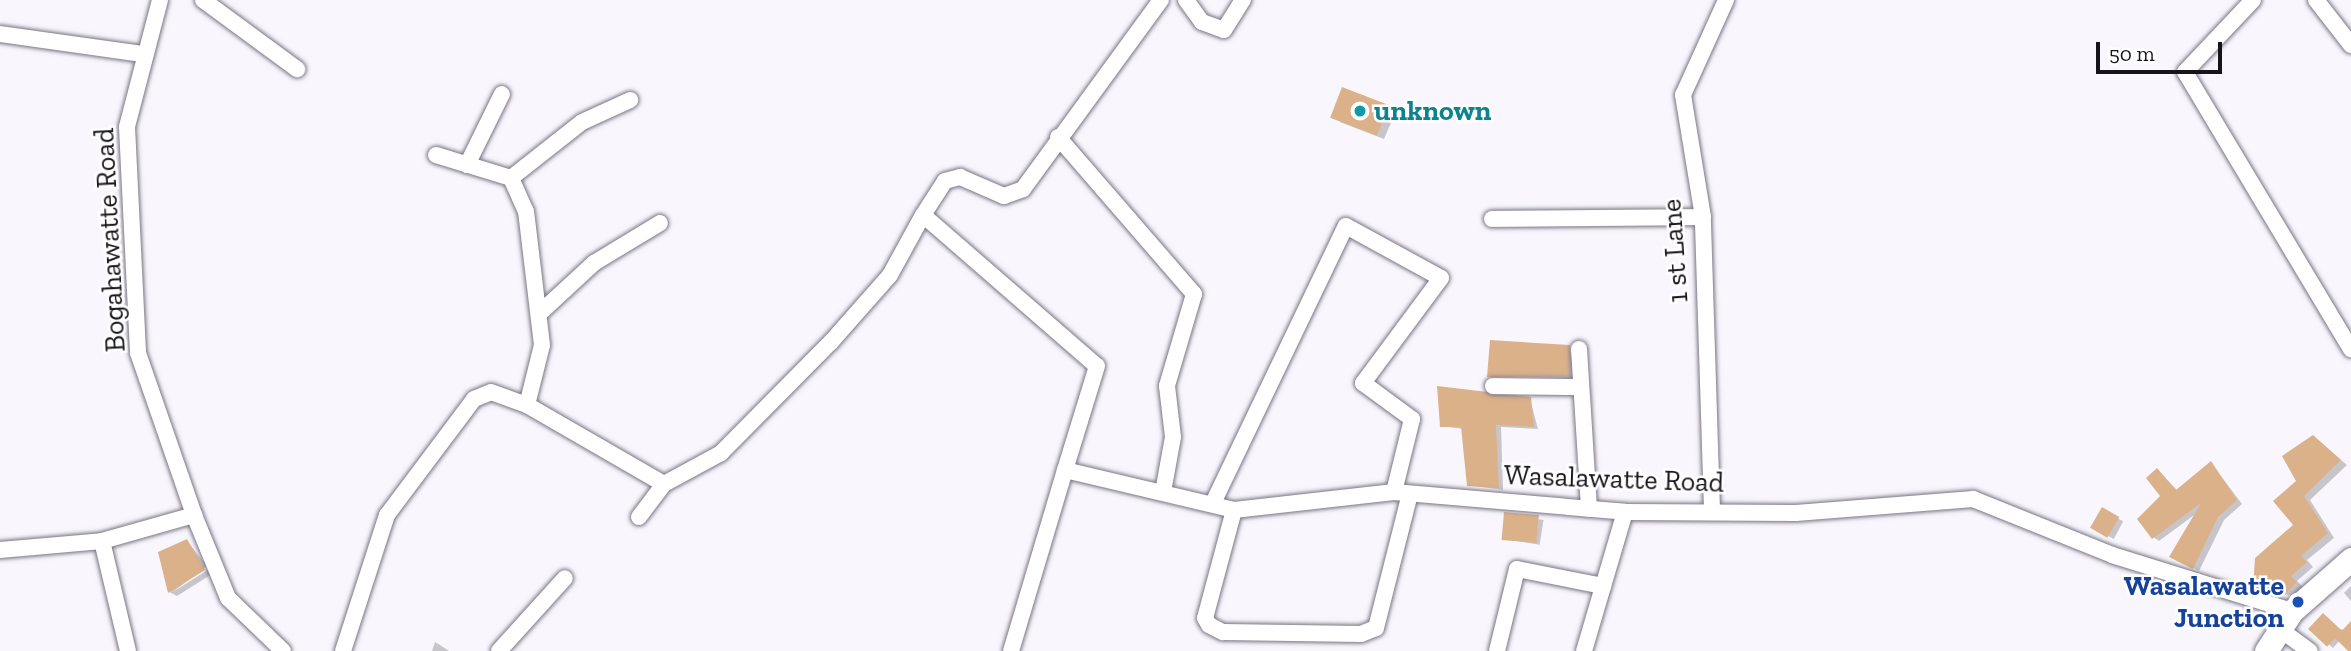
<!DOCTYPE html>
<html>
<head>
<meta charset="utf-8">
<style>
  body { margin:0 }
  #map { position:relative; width:2351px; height:651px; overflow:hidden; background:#f9f7fd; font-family:"Zilla Slab",serif }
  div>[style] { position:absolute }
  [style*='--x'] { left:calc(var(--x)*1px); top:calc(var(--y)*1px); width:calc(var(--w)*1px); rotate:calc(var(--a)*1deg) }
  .shadow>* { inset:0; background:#0003; transform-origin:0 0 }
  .building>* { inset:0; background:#dbb18a; transform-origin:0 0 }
  .roads { filter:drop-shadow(0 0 2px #7a7483) drop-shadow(0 0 2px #7a7483) }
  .minor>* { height:16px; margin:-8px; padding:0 8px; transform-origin:8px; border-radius:8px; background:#fff }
  .secondary>* { height:23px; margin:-11.5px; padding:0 11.5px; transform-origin:11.5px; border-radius:11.5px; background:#fff }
  .dots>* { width:19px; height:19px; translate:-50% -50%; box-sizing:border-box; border:4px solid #fff; border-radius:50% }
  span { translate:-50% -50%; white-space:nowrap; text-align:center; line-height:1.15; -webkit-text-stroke:5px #fff; paint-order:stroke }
  .culture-label { font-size:28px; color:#0d838f; font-weight:700 }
  .left { translate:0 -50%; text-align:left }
  .street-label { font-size:28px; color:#17141a }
  .transit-label { font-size:28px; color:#164399; font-weight:700 }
  .right { translate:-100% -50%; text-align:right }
  .scale { position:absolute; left:2096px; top:42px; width:126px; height:32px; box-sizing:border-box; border:4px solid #17141a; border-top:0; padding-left:9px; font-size:21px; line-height:24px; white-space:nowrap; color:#17141a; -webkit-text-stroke:5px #fff; paint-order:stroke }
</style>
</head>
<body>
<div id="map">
  <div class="shadow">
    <i style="clip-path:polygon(1343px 89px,1396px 111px,1384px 139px,1340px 122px)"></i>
    <i style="clip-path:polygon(1569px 346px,1575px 378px,1489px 376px)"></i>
    <i style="clip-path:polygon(1530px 399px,1538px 429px,1501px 427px,1503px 490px,1468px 485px,1463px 429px,1441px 426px)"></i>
    <i style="clip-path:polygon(2314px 437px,2347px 465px,2310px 500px,2334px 538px,2307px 560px,2313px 567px,2297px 581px,2303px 587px,2294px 596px,2262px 591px,2255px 587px,2296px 525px,2298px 482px)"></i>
    <i style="clip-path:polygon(2211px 463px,2242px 504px,2224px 520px,2199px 571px,2172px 557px,2197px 513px,2159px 541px,2153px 537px,2163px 496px,2157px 470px,2178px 491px)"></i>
    <i style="left:2102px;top:510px;width:24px;height:20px;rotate:28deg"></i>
    <i style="left:1506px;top:514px;width:38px;height:25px;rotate:9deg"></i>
    <i style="clip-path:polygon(187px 541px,207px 566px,173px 592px,209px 569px,212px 574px,177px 596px,169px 592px)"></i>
    <i style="clip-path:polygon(2351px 586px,2351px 601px,2344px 593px)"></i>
    <i style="clip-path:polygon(2311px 628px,2351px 630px,2351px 650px,2340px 640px,2333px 648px)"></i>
    <i style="clip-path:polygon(435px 642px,440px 645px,449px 651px,432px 651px)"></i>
  </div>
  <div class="building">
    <i style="left:1342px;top:87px;width:50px;height:33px;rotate:21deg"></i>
    <i style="clip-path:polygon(1490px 340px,1570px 345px,1570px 376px,1487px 377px)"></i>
    <i style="clip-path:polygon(1437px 386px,1531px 397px,1534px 427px,1496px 425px,1499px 488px,1467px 486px,1461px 427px,1440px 427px)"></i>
    <i style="clip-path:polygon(2313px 435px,2341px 460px,2304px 496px,2328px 533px,2301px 556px,2307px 562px,2291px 576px,2297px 582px,2286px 593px,2253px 588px,2255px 558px,2293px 525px,2273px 501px,2296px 481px,2282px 456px)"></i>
    <i style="clip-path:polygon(2211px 461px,2237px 500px,2218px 517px,2193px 569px,2169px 557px,2201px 503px,2152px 539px,2137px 519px,2160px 496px,2146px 478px,2157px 468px,2176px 490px)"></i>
    <i style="left:2102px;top:507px;width:20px;height:24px;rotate:30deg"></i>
    <i style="left:1504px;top:512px;width:35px;height:28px;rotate:5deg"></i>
    <i style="clip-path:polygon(187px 539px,205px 570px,168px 593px,158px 552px)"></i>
    <i style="left:2323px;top:613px;width:26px;height:22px;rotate:43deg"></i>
    <i style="clip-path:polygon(2351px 621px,2351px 651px,2348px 651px,2335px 638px)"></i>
  </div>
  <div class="roads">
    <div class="minor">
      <i style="--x:160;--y:0;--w:131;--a:104.6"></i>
      <i style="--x:127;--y:127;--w:226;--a:87.2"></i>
      <i style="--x:138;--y:353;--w:171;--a:70.9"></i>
      <i style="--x:203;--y:0;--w:117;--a:36.3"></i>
      <i style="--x:1186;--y:0;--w:27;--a:54"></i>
      <i style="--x:1202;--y:22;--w:23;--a:20"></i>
      <i style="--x:1224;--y:30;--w:36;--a:-58"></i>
      <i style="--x:2253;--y:0;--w:99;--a:133.4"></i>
      <i style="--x:2185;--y:72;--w:323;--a:59.1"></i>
      <i style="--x:2316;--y:0;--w:57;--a:52.1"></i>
      <i style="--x:0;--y:34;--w:143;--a:8"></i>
      <i style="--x:1058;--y:137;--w:208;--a:49.1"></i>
      <i style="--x:1194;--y:294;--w:96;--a:106.4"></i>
      <i style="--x:1167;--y:386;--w:51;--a:83.3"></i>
      <i style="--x:1173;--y:437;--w:56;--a:100.3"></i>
      <i style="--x:436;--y:155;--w:78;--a:17"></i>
      <i style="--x:511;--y:178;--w:36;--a:66"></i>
      <i style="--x:526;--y:211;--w:135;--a:83.2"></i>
      <i style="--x:542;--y:345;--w:62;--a:104"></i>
      <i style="--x:467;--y:165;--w:79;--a:-63.8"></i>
      <i style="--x:511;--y:178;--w:90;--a:-38.3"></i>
      <i style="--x:582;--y:122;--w:53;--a:-24.6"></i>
      <i style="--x:923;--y:215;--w:40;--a:-57.1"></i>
      <i style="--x:945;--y:181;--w:16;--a:-15"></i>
      <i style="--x:960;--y:177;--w:48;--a:23.4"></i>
      <i style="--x:1004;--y:196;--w:20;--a:-20"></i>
      <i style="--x:1023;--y:189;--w:234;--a:-53.9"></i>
      <i style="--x:1492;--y:219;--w:211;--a:-0.5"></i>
      <i style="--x:542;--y:311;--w:71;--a:-42.7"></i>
      <i style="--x:594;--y:263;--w:77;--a:-31.2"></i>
      <i style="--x:1579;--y:349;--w:160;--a:86.4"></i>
      <i style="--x:1493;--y:386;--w:88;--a:0.7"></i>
      <i style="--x:1213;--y:503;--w:307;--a:-64.4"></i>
      <i style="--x:1346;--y:226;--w:108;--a:28.7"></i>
      <i style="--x:1441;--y:278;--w:131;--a:126.6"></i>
      <i style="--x:1363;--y:383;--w:61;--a:36.3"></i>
      <i style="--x:1412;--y:419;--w:75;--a:103.9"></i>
      <i style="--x:1234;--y:510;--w:112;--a:105"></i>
      <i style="--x:1205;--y:618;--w:8;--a:60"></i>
      <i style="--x:1209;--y:625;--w:16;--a:27"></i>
      <i style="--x:1223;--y:632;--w:138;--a:0.8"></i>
      <i style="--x:1361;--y:634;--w:16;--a:-22"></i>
      <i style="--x:1376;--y:628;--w:138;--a:-75.8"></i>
      <i style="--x:1712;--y:510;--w:293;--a:-91.8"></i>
      <i style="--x:1703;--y:217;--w:124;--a:-99.3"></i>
      <i style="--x:1683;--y:95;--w:104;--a:-65.6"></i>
      <i style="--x:639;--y:517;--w:41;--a:-52.9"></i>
      <i style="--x:664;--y:484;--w:65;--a:-28.5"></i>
      <i style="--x:721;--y:453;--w:156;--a:-45.3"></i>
      <i style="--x:831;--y:342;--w:89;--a:-48.6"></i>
      <i style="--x:890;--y:275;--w:68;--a:-61.2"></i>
      <i style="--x:923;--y:215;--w:230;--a:41"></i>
      <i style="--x:1097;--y:366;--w:109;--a:107.1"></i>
      <i style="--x:102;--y:541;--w:113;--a:76.7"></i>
      <i style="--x:0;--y:550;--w:102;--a:-5"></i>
      <i style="--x:102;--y:541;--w:96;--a:-15.8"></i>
      <i style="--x:194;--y:515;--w:90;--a:67.7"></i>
      <i style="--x:228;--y:598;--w:76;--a:43.9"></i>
      <i style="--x:2278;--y:628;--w:39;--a:36"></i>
      <i style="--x:343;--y:651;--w:143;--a:-72.1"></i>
      <i style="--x:387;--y:515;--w:145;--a:-53.1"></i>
      <i style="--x:474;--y:399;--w:18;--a:-22"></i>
      <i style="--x:491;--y:392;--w:38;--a:20"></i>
      <i style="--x:527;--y:405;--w:158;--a:30"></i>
      <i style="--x:499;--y:651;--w:98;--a:-47.9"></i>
      <i style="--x:1011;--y:651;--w:189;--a:-73.4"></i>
      <i style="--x:1065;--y:470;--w:174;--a:13.3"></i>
      <i style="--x:1234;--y:510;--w:161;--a:-6.4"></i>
      <i style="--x:1394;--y:492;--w:232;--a:4.9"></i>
      <i style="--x:1625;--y:512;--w:171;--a:0.3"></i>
      <i style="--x:1796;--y:513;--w:178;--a:-4.5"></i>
      <i style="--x:1973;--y:499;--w:150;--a:21.9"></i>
      <i style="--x:2112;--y:555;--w:189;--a:17.3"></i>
      <i style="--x:1497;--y:651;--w:84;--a:-76.3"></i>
      <i style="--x:1517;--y:569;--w:88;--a:11.2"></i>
      <i style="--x:1584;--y:651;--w:145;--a:-73.6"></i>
    </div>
    <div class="secondary">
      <i style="--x:2266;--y:651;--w:48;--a:-57"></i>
      <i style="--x:2292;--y:611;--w:79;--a:-41.4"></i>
    </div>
  </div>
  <div class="dots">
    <i style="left:1360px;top:111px;background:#0f9aa8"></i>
    <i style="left:2298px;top:602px;background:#1a4fb4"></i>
  </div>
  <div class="culture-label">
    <span class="left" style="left:1374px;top:111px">unknown</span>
  </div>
  <div class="street-label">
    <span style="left:110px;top:240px;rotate:-93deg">Bogahawatte Road</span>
    <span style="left:1675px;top:251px;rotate:-94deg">1 st Lane</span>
    <span style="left:1614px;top:479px;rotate:2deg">Wasalawatte Road</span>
  </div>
  <div class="transit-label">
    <span class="right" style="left:2284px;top:602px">Wasalawatte<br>Junction</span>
  </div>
  <div class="scale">50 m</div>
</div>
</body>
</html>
